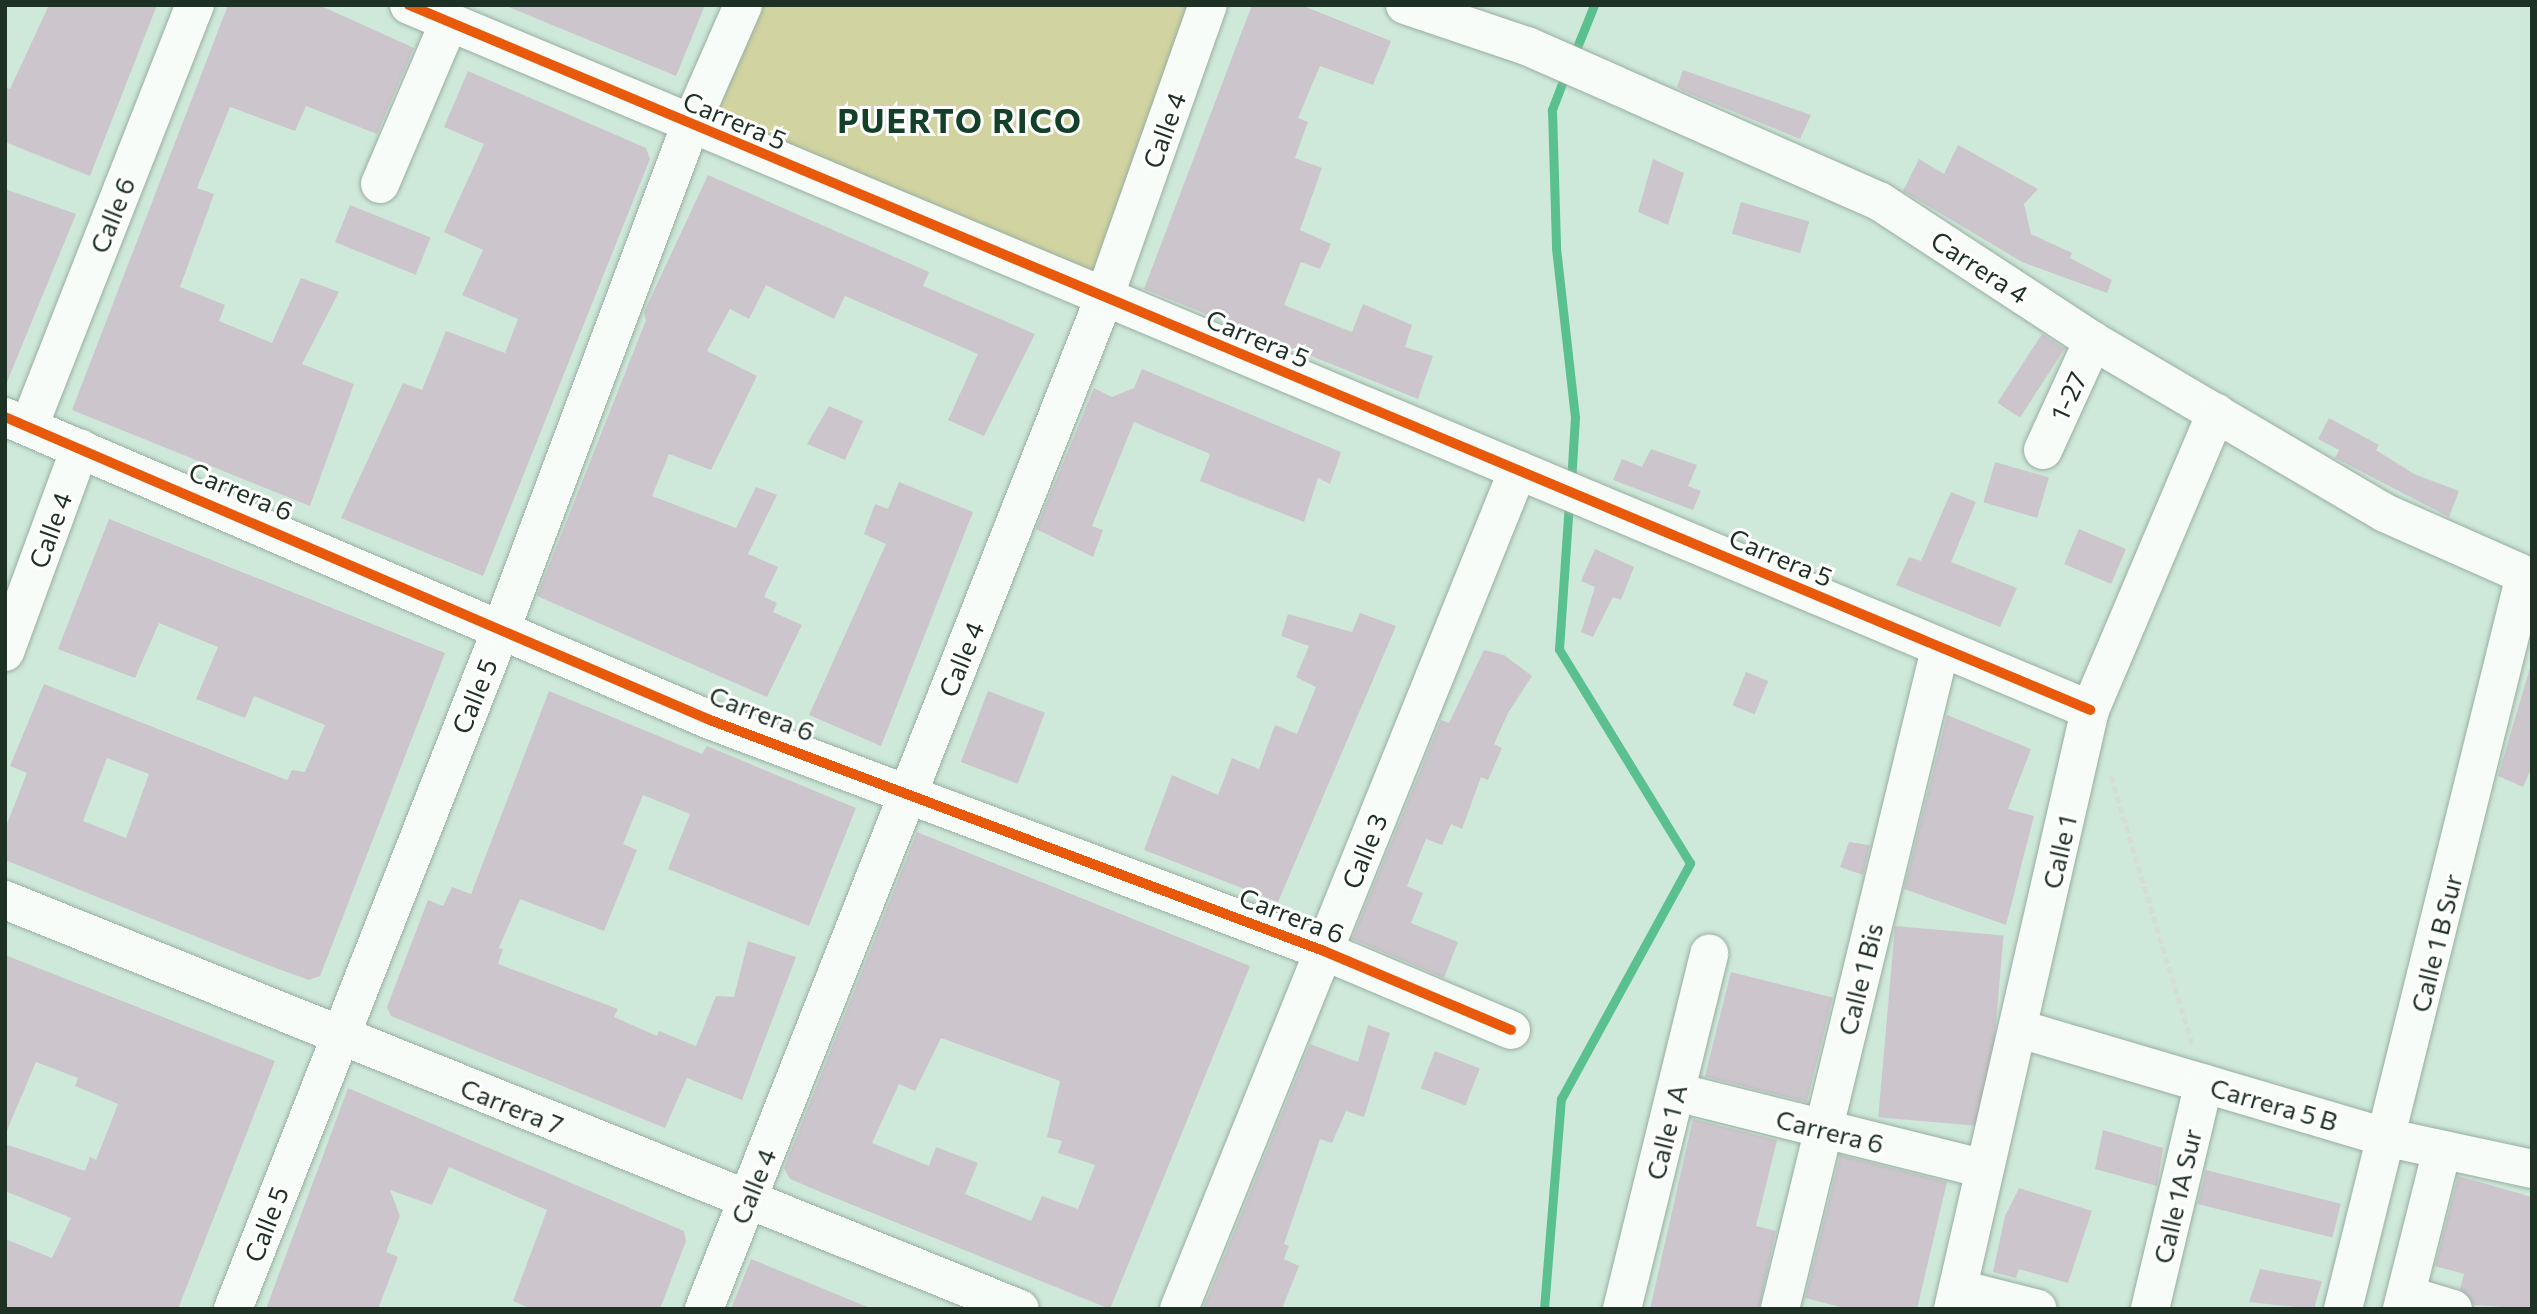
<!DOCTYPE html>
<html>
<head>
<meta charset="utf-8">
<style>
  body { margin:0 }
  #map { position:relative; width:2537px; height:1314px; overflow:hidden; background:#cee9d9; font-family:Commissioner,sans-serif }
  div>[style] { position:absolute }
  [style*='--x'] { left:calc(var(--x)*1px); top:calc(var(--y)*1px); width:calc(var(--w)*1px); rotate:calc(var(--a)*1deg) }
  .green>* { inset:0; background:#d1d4a0 }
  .stream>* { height:9px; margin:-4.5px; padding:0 4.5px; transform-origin:4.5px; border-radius:4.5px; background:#5bc090 }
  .building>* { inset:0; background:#ccc6cc; transform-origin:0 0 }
  .path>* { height:4.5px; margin-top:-2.25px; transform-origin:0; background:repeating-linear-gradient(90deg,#d4ddd7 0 7px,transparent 0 10.5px) }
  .roads { filter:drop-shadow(0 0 2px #99aea1) drop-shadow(0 0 2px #99aea1) }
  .minor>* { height:38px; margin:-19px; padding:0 19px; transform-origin:19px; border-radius:19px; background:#f8fcf9 }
  .cycleway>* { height:10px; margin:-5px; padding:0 5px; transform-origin:5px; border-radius:5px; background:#e8590c }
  span { translate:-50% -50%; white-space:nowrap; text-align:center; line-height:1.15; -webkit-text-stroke:6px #fff; paint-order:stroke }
  .street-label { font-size:26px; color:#1d3125 }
  .district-label { font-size:33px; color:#124029; font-weight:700; letter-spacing:2px }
  .frame { position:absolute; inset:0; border:7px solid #1d3125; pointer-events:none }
</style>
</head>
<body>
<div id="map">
  <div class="green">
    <i style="clip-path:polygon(758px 5px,1207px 5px,1101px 287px,709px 119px)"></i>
  </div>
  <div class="stream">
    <i style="--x:1573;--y:57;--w:56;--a:-68"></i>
    <i style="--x:1566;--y:73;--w:40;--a:111"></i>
    <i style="--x:1552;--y:110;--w:138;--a:88.3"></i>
    <i style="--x:1556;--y:248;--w:170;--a:83.6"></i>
    <i style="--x:1575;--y:417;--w:65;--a:93.5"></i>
    <i style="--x:1544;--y:1309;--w:211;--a:-85.4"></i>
    <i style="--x:1561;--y:1099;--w:269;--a:-61.3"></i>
    <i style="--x:1690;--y:863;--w:251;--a:-121.5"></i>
    <i style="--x:1559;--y:649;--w:146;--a:-86.1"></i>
  </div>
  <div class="building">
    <i style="clip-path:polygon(49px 5px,157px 5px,90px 176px,5px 142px,5px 87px,10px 89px)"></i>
    <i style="clip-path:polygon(228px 5px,319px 5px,414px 48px,377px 134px,306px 106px,295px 131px,230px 107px,197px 188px,214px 194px,180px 287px,225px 305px,219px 321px,272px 343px,301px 278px,339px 292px,302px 364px,354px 384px,310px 506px,72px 410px)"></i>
    <i style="clip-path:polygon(504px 5px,705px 5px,676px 76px)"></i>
    <i style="clip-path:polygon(1252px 5px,1301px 5px,1391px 41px,1373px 85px,1320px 66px,1298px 118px,1308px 122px,1295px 158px,1322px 168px,1300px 230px,1331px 244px,1320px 269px,1301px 262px,1284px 305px,1352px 332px,1363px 304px,1412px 325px,1405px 347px,1433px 356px,1418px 399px,1144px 289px)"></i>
    <i style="clip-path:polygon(1683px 70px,1811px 115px,1800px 139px,1683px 91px,1677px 87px)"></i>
    <i style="clip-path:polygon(468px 71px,646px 148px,650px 159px,483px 576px,341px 518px,403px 383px,422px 390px,446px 331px,505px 353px,518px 319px,462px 295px,483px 250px,444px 232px,484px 144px,444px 127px)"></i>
    <i style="clip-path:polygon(1958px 145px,2038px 189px,2024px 204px,2031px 234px,2072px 253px,2070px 258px,2112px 280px,2107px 293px,2022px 262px,1903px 191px,1919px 159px,1944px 174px)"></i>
    <i style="clip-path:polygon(1653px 159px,1684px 173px,1668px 225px,1638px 212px)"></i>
    <i style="clip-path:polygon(708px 175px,929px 272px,923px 286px,1035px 334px,984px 436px,948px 420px,978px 354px,845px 296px,834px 319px,766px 285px,749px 319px,730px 309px,707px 351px,757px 376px,711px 470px,669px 454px,652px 496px,736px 528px,756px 487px,777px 495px,748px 554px,778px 567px,764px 597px,777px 603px,773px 612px,802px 625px,767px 697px,537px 596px,646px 320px,644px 312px)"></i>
    <i style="clip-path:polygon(5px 189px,76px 214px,5px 387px)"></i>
    <i style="left:1741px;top:202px;width:71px;height:33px;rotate:16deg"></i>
    <i style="left:350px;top:205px;width:87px;height:40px;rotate:22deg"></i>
    <i style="left:2042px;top:334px;width:27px;height:82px;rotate:33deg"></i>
    <i style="clip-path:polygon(1142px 369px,1341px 452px,1330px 484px,1318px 478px,1304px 522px,1200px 481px,1210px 454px,1134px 422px,1092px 526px,1103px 530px,1093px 557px,1036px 529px,1094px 388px,1112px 397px,1134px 388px)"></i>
    <i style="clip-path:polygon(829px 406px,863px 421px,845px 460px,807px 444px)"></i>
    <i style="clip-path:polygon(2329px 418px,2379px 445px,2376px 450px,2414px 474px,2459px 491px,2449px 517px,2335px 458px,2339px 450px,2318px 439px)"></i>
    <i style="clip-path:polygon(1651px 449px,1697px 465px,1688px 486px,1701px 491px,1693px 510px,1613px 480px,1622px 459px,1642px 467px)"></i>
    <i style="left:1995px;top:462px;width:56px;height:42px;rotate:16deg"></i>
    <i style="clip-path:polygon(899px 482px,973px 512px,881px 746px,809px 715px,886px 544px,864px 534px,875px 504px,888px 509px)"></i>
    <i style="clip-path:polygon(1951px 492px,1976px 502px,1951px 562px,2017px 588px,2000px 627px,1896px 585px,1909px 557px,1921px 561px)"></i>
    <i style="clip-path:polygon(evenodd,109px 519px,445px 653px,320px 976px,309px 980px,270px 966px,5px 860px,5px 829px,27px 773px,10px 766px,44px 684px,287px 780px,292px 770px,305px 772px,325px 725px,254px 696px,245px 718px,196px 699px,218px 647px,159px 623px,135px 678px,58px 649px,109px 519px,107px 758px,149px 774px,126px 838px,83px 821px,107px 758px)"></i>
    <i style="left:2079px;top:529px;width:51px;height:38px;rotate:23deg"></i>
    <i style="clip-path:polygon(1595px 549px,1634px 567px,1621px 600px,1613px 597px,1593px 637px,1581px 632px,1595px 587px,1581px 581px)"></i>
    <i style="clip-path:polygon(1360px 613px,1396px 626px,1278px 902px,1144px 850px,1172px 775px,1218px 795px,1232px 758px,1259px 769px,1275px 725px,1297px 734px,1316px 687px,1296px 677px,1309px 646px,1281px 636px,1288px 614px,1352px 632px)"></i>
    <i style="clip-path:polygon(1484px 650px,1504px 655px,1532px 676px,1508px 713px,1494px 744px,1502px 748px,1488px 780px,1481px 777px,1462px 829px,1451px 824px,1442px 845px,1426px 839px,1407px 886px,1423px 893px,1411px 923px,1458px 942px,1444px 978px,1352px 939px,1441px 720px,1449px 723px)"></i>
    <i style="clip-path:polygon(2532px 661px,2532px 767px,2523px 787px,2498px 776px)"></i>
    <i style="left:1746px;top:672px;width:24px;height:36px;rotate:22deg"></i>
    <i style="clip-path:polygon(549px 691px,702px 754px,707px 746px,856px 808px,809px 926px,668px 869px,690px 814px,643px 795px,623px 844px,637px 850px,604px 931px,520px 899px,499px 948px,503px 949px,498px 964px,618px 1009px,614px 1017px,657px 1036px,659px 1031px,696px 1046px,716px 996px,734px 997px,748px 941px,796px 957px,742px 1100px,687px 1078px,665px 1128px,391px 1016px,387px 1007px,428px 900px,443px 906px,452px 887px,471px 894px)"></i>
    <i style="left:988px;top:691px;width:61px;height:76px;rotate:21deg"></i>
    <i style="clip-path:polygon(1947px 715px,2031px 749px,2008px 809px,2034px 816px,2006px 925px,1904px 889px)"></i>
    <i style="clip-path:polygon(evenodd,917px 832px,1250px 966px,1110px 1309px,823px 1193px,790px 1179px,784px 1168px,917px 832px,941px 1038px,1060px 1081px,1047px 1137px,1062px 1141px,1058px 1153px,1095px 1165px,1078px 1209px,1042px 1196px,1031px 1221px,965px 1194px,978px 1163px,936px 1147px,929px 1166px,872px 1143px,899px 1084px,915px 1091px,941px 1038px)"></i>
    <i style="clip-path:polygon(1849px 842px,1870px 845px,1863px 875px,1840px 867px)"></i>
    <i style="left:1895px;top:926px;width:109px;height:192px;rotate:5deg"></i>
    <i style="clip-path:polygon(5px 955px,275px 1061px,178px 1309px,5px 1309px,5px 1239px,52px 1258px,71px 1218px,5px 1191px,5px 1144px,85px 1171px,90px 1157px,96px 1160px,118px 1104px,75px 1086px,78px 1078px,36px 1062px,5px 1135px)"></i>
    <i style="left:1731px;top:972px;width:105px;height:108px;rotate:14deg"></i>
    <i style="clip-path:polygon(1368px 1025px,1390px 1033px,1364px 1117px,1346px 1111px,1332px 1143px,1320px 1139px,1284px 1244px,1289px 1246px,1284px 1259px,1299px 1266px,1282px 1309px,1203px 1309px,1310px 1044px,1358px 1062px)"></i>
    <i style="left:1435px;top:1051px;width:48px;height:40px;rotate:21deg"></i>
    <i style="clip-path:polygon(348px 1088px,684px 1231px,686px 1241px,660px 1309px,531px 1309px,513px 1301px,547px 1210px,449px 1167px,432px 1205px,390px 1190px,400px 1216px,386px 1252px,398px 1257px,378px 1309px,266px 1309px)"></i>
    <i style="clip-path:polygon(1693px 1119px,1777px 1140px,1756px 1226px,1776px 1231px,1759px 1309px,1650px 1309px)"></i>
    <i style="clip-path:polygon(2103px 1130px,2163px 1148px,2157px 1186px,2095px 1169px)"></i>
    <i style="clip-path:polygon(1840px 1155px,1947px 1182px,1917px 1309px,1848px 1309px,1805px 1298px)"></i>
    <i style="left:2206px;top:1170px;width:139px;height:35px;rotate:14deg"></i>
    <i style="clip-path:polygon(2458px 1176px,2532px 1197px,2532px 1309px,2474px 1305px,2460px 1289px,2464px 1274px,2435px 1266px)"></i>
    <i style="clip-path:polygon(2019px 1188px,2092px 1211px,2068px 1283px,2019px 1269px,2016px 1278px,1993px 1272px,2005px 1216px)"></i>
    <i style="clip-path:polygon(751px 1259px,870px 1308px,870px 1309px,731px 1309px)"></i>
    <i style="clip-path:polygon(2260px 1269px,2322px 1281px,2314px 1309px,2249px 1302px)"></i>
  </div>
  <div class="path">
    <i style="--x:2111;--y:776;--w:282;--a:73.1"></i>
  </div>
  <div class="roads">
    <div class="minor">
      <i style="--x:409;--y:5;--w:1823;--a:22.75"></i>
      <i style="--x:1405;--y:5;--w:129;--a:18.6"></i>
      <i style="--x:1527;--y:46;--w:385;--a:23.8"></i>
      <i style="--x:1879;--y:201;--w:256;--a:33.2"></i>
      <i style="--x:2093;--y:341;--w:339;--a:30.5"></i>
      <i style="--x:2385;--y:513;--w:161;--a:23.9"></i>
      <i style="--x:380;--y:184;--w:176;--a:-66.9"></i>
      <i style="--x:5;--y:417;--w:767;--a:23.26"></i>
      <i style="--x:710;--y:720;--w:656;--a:20.62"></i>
      <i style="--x:1324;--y:951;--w:203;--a:22.9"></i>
      <i style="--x:29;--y:426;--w:453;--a:-68.5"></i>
      <i style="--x:2043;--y:450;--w:120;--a:-65.4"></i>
      <i style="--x:5;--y:652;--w:217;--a:-69.8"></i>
      <i style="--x:5;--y:900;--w:1094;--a:21.95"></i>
      <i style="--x:2020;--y:1029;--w:385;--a:16.5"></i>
      <i style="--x:2389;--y:1138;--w:146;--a:12.2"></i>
      <i style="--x:1676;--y:1092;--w:318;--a:14"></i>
      <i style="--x:1959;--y:1289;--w:81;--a:14.2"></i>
      <i style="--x:2406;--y:1295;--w:49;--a:16.6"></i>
      <i style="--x:233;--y:1309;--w:733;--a:-68.47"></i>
      <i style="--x:502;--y:627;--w:535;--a:-69.43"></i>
      <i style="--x:690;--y:126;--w:132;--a:-66.3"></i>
      <i style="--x:704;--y:1309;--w:1087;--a:-68.41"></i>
      <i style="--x:1104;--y:298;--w:311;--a:-70.5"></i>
      <i style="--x:1179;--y:1309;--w:905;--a:-68"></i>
      <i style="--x:1622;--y:1309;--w:366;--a:-76.2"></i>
      <i style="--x:1780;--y:1309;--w:679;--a:-76.37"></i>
      <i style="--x:1953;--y:1309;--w:614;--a:-77.12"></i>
      <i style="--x:2090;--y:710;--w:323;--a:-67"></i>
      <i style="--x:2150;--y:1309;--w:232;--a:-76.6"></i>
      <i style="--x:2343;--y:1309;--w:756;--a:-76.07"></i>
      <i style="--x:2402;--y:1309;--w:164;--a:-75.9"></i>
    </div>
  </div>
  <div class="cycleway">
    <i style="--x:409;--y:5;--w:1823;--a:22.75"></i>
    <i style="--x:5;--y:417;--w:767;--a:23.26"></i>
    <i style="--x:710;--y:720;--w:656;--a:20.62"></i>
    <i style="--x:1324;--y:951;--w:203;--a:22.9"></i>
  </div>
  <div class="street-label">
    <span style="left:735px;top:120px;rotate:23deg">Carrera 5</span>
    <span style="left:1164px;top:130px;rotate:-70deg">Calle 4</span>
    <span style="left:112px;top:215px;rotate:-68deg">Calle 6</span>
    <span style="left:1980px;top:267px;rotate:33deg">Carrera 4</span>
    <span style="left:1258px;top:338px;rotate:23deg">Carrera 5</span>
    <span style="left:2068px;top:396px;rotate:-65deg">1-27</span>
    <span style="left:241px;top:491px;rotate:23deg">Carrera 6</span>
    <span style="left:50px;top:530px;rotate:-70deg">Calle 4</span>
    <span style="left:1781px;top:557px;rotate:23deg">Carrera 5</span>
    <span style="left:961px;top:659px;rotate:-68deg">Calle 4</span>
    <span style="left:474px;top:696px;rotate:-68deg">Calle 5</span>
    <span style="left:762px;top:713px;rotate:21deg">Carrera 6</span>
    <span style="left:1364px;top:851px;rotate:-68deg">Calle 3</span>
    <span style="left:2059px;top:852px;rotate:-77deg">Calle 1</span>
    <span style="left:1292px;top:915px;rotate:21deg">Carrera 6</span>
    <span style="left:2436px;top:943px;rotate:-76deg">Calle 1 B Sur</span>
    <span style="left:1860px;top:979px;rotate:-76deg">Calle 1 Bis</span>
    <span style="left:2274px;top:1104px;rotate:16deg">Carrera 5 B</span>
    <span style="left:512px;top:1106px;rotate:22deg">Carrera 7</span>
    <span style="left:1830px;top:1131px;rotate:14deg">Carrera 6</span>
    <span style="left:1666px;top:1132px;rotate:-76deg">Calle 1 A</span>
    <span style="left:753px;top:1186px;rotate:-68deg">Calle 4</span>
    <span style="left:2177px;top:1196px;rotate:-77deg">Calle 1A Sur</span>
    <span style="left:266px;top:1224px;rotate:-69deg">Calle 5</span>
  </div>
  <div class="district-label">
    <span style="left:960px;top:120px">PUERTO RICO</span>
  </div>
  <div class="frame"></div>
</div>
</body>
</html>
